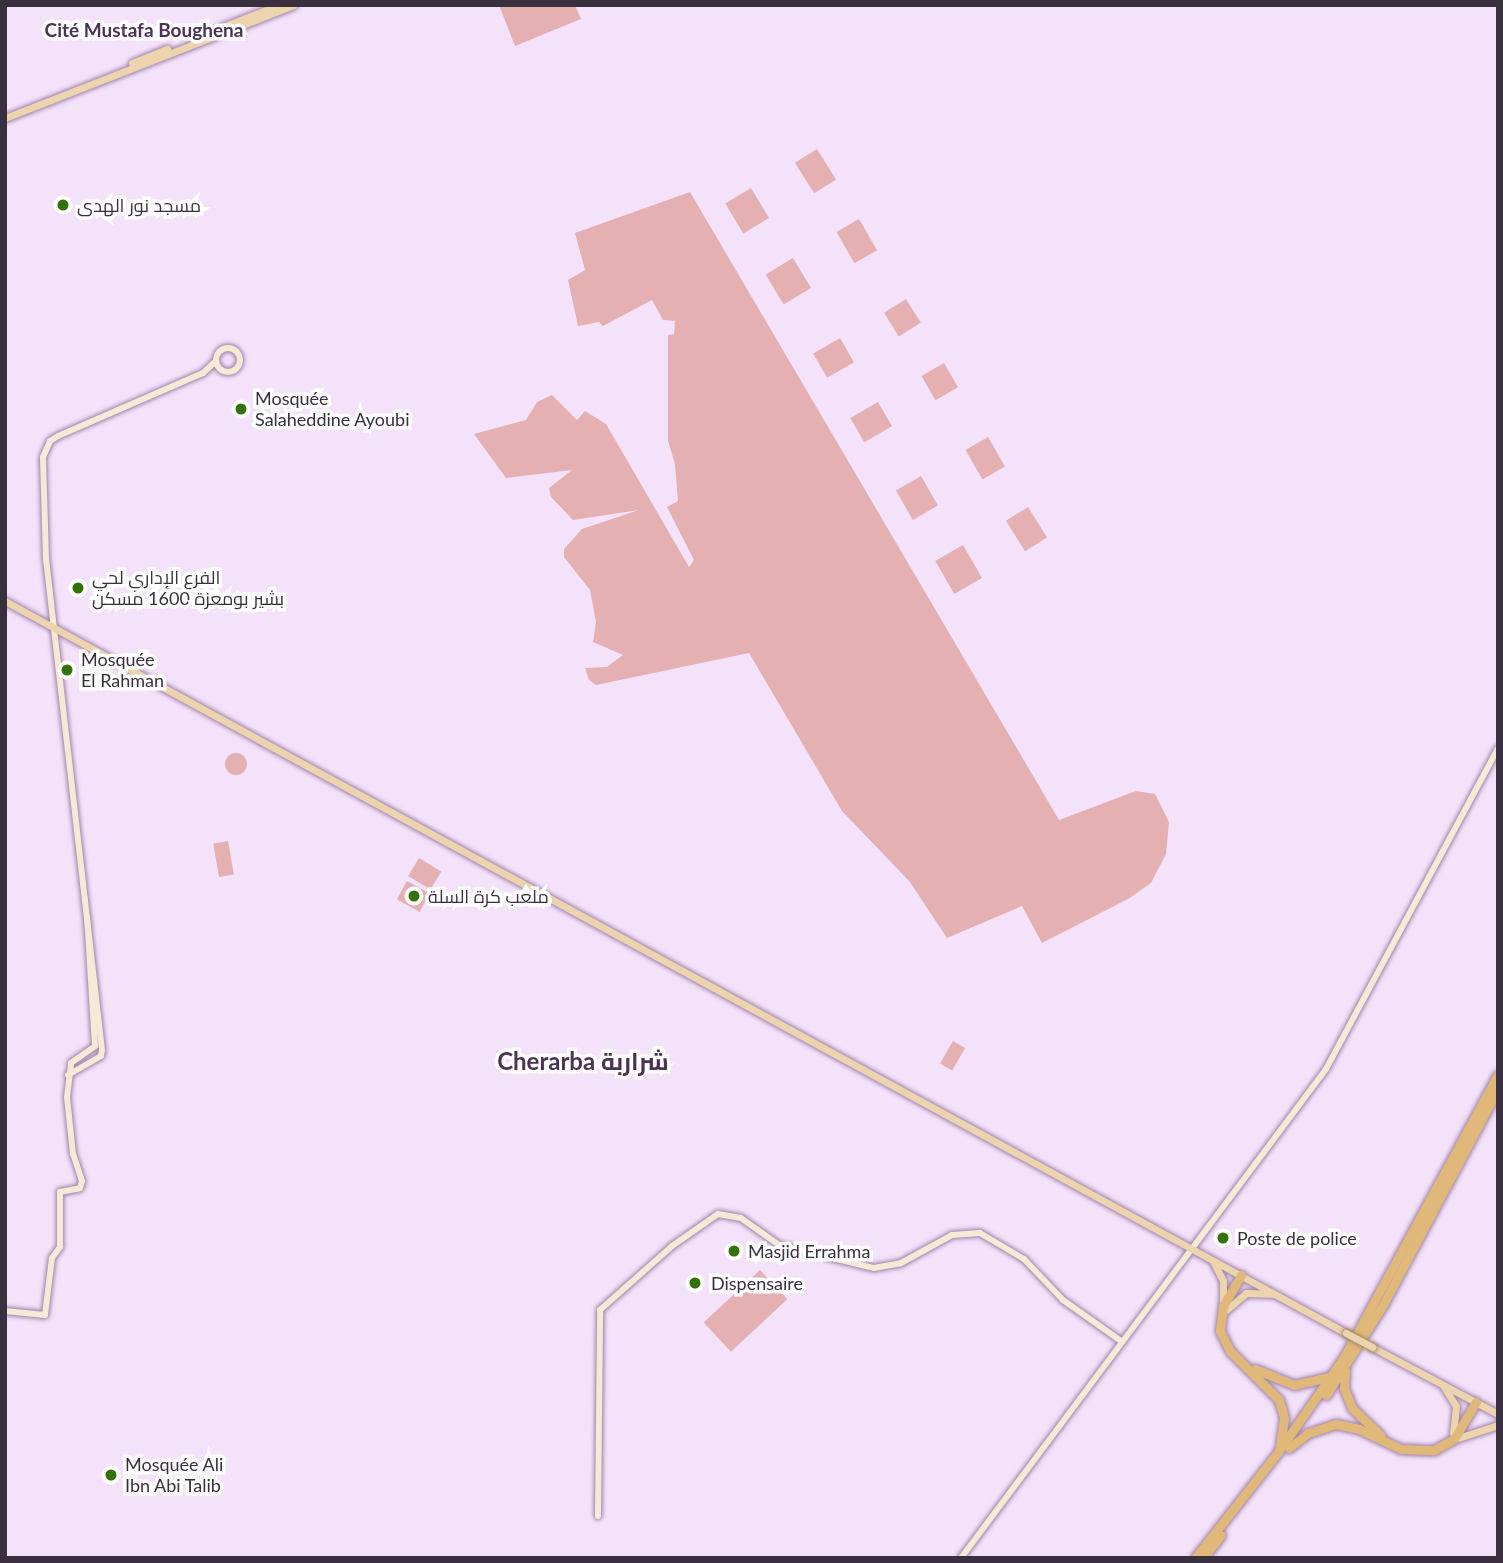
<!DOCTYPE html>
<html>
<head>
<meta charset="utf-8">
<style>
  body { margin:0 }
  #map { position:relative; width:1503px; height:1563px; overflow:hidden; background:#f4e2fb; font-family:Lato,Cairo,sans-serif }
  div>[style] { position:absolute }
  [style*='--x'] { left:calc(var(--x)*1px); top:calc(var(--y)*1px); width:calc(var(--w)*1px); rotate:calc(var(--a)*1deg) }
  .green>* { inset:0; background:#e4b0b1; transform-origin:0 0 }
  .round { border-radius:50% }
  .roads { filter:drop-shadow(0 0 2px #a084aa) drop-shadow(0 0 2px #a084aa) }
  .secondary>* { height:6px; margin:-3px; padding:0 3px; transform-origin:3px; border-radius:3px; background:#f6ead7 }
  .secondary>.ring { margin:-3px; padding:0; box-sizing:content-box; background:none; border:6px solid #f6ead7; border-radius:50% }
  .primary>* { height:7px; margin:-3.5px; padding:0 3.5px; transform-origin:3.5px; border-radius:3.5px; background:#ecd4af }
  .highway>* { height:9px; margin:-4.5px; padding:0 4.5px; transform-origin:4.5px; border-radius:4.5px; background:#e0b87a }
  .bridges { filter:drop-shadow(0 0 2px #a68865) drop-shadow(0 0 2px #a68865) }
  .primary-bridge>* { height:7px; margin:-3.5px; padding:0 3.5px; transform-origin:3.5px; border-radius:3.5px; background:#ecd4af }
  .dots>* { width:19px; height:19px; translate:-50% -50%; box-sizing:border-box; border:4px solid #fff; border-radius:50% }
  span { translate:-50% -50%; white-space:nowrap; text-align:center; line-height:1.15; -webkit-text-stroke:7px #fff; paint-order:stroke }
  .poi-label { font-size:18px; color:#3a2f3f }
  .left { translate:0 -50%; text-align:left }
  .neighbourhood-label { font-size:19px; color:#4b3354; font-weight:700 }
  .district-label { font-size:24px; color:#4b3354; font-weight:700 }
  .frame { position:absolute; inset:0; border:7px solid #3a2f3f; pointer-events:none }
</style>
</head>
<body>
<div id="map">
  <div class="green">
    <i style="clip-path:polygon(499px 5px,575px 5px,581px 19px,515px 46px)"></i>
    <i style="left:817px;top:149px;width:36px;height:26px;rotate:58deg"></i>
    <i style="left:751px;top:188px;width:35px;height:30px;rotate:59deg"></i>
    <i style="clip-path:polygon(690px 192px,1059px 820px,1136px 791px,1155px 794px,1169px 822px,1166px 854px,1151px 883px,1128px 899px,1042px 943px,1022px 906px,947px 938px,910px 882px,842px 811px,749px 653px,596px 685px,589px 680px,585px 668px,607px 667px,623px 655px,593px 642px,596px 622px,590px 590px,564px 557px,564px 549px,582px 529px,639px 510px,573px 520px,551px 497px,549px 488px,572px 470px,506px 478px,474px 434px,526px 420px,537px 402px,552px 395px,577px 420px,585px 411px,606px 424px,689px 567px,694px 560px,667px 507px,678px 501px,675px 464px,668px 441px,668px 335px,674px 334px,675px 321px,663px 320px,652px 300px,603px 326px,599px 322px,578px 326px,568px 280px,585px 270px,575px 233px)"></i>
    <i style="left:859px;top:219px;width:36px;height:26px;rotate:60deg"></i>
    <i style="left:793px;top:258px;width:35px;height:32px;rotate:59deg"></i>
    <i style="left:906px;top:299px;width:28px;height:26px;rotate:58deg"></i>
    <i style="left:840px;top:338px;width:28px;height:31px;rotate:60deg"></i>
    <i style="left:944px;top:363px;width:28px;height:26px;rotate:60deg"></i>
    <i style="left:878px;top:402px;width:28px;height:32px;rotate:60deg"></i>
    <i style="left:988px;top:437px;width:34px;height:26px;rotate:60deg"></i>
    <i style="left:921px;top:476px;width:34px;height:29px;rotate:60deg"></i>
    <i style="left:1028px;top:507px;width:36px;height:26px;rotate:58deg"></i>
    <i style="left:963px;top:545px;width:38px;height:32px;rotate:60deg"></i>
    <i class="round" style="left:225px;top:753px;width:22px;height:22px"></i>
    <i style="left:228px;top:841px;width:34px;height:15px;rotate:80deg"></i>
    <i style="left:419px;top:858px;width:26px;height:21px;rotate:31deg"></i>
    <i style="left:407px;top:881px;width:26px;height:21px;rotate:29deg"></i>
    <i style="left:953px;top:1041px;width:14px;height:26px;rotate:30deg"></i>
    <i style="left:760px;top:1270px;width:40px;height:77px;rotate:47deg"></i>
  </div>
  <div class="roads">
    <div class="secondary">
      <i class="ring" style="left:216px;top:348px;width:18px;height:18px"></i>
      <i style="--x:68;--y:1075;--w:38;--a:-30"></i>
      <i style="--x:101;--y:1056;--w:6;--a:-81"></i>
      <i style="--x:102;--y:1050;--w:494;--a:-96.5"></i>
      <i style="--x:46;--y:559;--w:102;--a:-91.7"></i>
      <i style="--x:43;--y:457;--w:17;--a:-66"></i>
      <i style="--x:50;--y:441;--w:9;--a:-32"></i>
      <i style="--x:58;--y:436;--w:158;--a:-23.5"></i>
      <i style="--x:203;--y:373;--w:18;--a:-43"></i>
      <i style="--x:5;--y:1311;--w:40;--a:5.7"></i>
      <i style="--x:45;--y:1315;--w:57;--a:-83"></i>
      <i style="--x:52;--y:1258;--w:14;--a:-54"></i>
      <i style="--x:60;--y:1247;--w:55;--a:-90"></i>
      <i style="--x:60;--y:1192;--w:20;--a:-11"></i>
      <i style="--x:80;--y:1188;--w:7;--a:-74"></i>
      <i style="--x:82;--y:1181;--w:28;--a:-108"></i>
      <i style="--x:73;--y:1154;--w:57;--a:-96"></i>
      <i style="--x:67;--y:1097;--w:34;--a:-83"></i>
      <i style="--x:71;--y:1063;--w:29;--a:-35"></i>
      <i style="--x:95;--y:1046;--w:129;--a:-93.5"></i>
      <i style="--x:598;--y:1516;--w:206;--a:-89.4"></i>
      <i style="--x:600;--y:1310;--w:96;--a:-41.6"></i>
      <i style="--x:672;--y:1246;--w:56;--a:-34.8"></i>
      <i style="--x:718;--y:1214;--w:23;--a:10"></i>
      <i style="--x:741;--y:1218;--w:47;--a:35.4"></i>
      <i style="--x:779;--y:1245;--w:98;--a:13.6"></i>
      <i style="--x:874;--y:1268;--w:27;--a:-10"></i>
      <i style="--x:901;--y:1263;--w:58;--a:-28.8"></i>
      <i style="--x:952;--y:1235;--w:28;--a:-4"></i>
      <i style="--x:980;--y:1233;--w:51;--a:30.6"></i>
      <i style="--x:1024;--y:1259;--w:57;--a:46.4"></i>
      <i style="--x:1063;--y:1300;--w:71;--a:35.3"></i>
      <i style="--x:961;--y:1558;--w:610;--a:-53.26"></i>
      <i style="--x:1326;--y:1069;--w:364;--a:-61.8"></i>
    </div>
    <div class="primary">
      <i style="--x:220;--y:28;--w:62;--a:-21.6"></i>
      <i style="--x:132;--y:63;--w:38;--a:-22"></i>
      <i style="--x:5;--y:118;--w:310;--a:-21.4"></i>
      <i style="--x:5;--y:601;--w:1528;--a:28.63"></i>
      <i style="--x:1213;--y:1261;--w:22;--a:63"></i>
      <i style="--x:1223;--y:1281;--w:25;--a:90"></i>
      <i style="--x:1226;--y:1310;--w:26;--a:-40"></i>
      <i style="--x:1246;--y:1293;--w:25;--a:2"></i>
      <i style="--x:1372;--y:1347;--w:143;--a:28"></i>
      <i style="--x:1444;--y:1387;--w:22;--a:58"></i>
      <i style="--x:1456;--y:1406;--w:27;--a:96"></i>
      <i style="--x:1455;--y:1439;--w:45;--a:-18"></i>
    </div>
    <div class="highway">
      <i style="--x:1241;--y:1275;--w:36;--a:120"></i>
      <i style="--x:1223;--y:1306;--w:25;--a:97"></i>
      <i style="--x:1220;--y:1331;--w:22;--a:63"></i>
      <i style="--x:1230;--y:1351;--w:69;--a:45"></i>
      <i style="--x:1279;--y:1400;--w:19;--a:74"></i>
      <i style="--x:1284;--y:1418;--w:28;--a:98"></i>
      <i style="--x:1255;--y:1369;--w:42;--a:22.3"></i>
      <i style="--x:1294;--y:1385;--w:37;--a:-13"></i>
      <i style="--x:1345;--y:1370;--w:18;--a:93"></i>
      <i style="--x:1344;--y:1388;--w:22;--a:68"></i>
      <i style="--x:1352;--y:1408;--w:40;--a:44"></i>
      <i style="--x:1326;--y:1395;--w:107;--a:-57.7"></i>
      <i style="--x:1383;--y:1305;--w:245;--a:-62"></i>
      <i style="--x:1289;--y:1448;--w:24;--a:-38"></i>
      <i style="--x:1308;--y:1433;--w:29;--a:-18"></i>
      <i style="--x:1336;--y:1424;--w:24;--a:12"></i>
      <i style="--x:1359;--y:1429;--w:47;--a:25.5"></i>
      <i style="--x:1401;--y:1449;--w:33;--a:2"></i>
      <i style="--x:1434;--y:1450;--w:23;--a:-29"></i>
      <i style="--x:1454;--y:1439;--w:43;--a:-59.3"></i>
      <i style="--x:1195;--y:1558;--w:135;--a:-51.9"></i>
      <i style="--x:1278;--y:1452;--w:116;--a:-55.2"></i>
      <i style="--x:1344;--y:1357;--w:321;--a:-61.4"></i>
      <i style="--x:1203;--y:1558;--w:29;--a:-52"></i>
    </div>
  </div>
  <div class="bridges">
    <div class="primary-bridge">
      <i style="--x:1346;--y:1333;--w:30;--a:28"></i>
    </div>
  </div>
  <div class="dots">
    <i style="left:63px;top:205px;background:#337209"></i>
    <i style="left:241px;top:409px;background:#337209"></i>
    <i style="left:78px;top:588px;background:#337209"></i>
    <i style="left:67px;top:670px;background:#337209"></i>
    <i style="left:414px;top:896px;background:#337209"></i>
    <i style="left:1223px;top:1238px;background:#337209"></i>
    <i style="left:734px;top:1251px;background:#337209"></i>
    <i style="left:695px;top:1283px;background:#337209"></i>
    <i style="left:111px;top:1475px;background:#337209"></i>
  </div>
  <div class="poi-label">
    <span class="left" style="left:77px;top:205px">مسجد نور الهدى</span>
    <span class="left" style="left:255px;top:409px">Mosquée<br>Salaheddine Ayoubi</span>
    <span class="left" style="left:92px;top:588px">الفرع الإداري لحي<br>بشير بومعزة 1600 مسكن</span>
    <span class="left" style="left:81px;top:670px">Mosquée<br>El Rahman</span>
    <span class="left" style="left:428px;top:896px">ملعب كرة السلة</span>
    <span class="left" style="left:1237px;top:1238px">Poste de police</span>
    <span class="left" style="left:748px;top:1251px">Masjid Errahma</span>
    <span class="left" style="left:711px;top:1283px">Dispensaire</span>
    <span class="left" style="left:125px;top:1475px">Mosquée Ali<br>Ibn Abi Talib</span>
  </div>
  <div class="neighbourhood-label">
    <span style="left:144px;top:30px">Cité Mustafa Boughena</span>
  </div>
  <div class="district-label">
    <span style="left:583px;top:1061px">Cherarba شراربة</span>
  </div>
  <div class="frame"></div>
</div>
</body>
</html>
